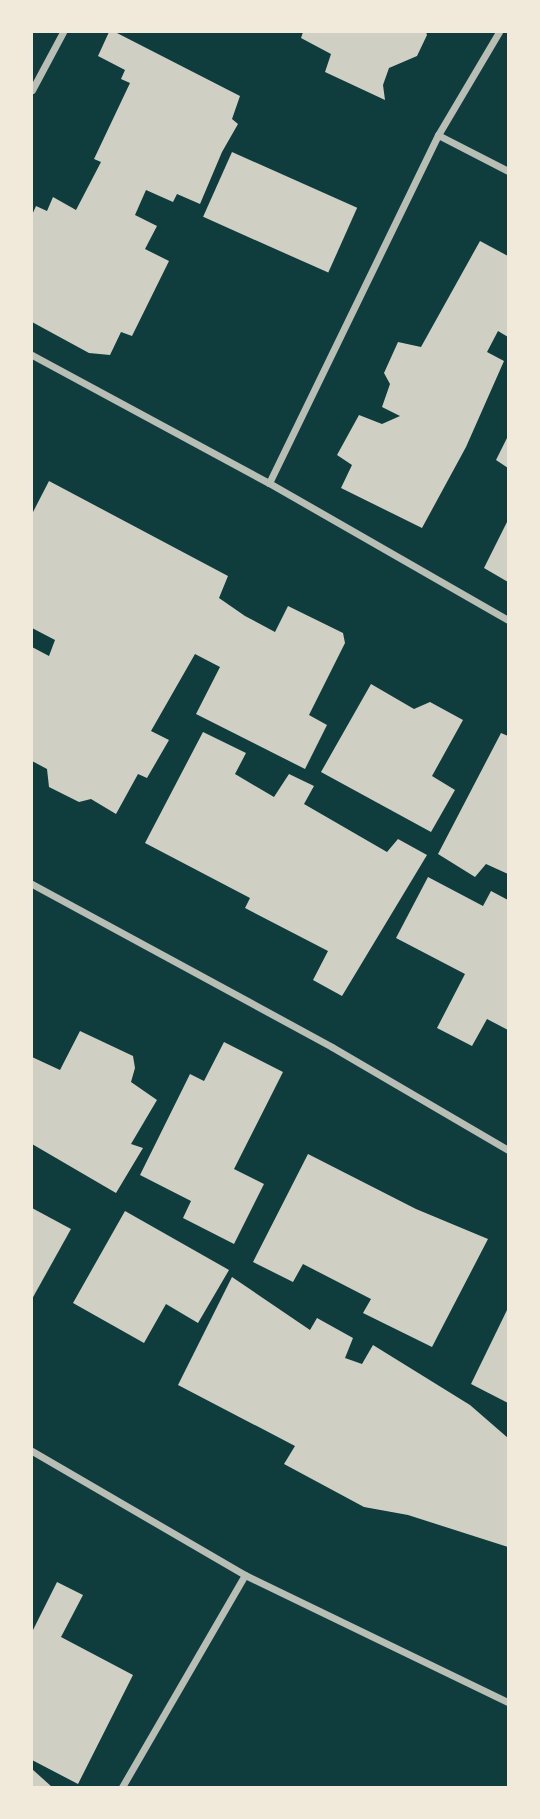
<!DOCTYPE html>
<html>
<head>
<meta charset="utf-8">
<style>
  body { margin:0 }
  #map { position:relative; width:540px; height:1819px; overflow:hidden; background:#0f3d3e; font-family:Raleway,sans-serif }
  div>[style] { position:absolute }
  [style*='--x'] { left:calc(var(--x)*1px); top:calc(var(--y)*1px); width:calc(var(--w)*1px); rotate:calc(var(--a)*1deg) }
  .building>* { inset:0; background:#cfcfc3; transform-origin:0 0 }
  .minor>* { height:7px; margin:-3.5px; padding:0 3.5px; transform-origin:3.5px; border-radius:3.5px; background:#b8beb3 }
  span { translate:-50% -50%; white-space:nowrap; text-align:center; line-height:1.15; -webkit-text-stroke:7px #f1e9da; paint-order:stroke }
  .frame { position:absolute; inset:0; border:33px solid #f1e9da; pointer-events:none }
</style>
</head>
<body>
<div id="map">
  <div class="building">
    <i style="clip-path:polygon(109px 32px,115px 32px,240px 96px,232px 119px,238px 124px,222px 152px,200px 204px,177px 194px,173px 202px,146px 190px,135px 215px,157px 226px,145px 249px,169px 261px,132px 336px,121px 332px,110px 355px,89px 353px,32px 322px,32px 215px,36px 206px,47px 211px,53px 197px,76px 210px,101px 162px,94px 159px,130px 83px,121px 79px,125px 70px,98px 56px)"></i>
    <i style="clip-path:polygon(303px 32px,426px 32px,427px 35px,417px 56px,389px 68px,383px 85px,385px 100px,325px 72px,331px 54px,301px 38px)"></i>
    <i style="left:232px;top:152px;width:137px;height:71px;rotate:24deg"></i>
    <i style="clip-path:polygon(480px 241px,508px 256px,508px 337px,498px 331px,487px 352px,504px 361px,466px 447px,422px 528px,341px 488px,352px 465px,337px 455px,359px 415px,382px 424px,400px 416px,382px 407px,390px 384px,384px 373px,398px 342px,421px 347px)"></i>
    <i style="clip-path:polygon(508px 436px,508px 468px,496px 460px)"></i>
    <i style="clip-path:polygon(49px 481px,228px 576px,219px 598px,245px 616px,275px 632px,288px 606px,343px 633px,345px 643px,309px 715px,327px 725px,305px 769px,196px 714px,220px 667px,195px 654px,151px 731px,169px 740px,147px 778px,138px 774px,116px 814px,91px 799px,79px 802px,49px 787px,47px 769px,32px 761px,32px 647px,49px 656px,55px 640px,32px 628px,32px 514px)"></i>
    <i style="clip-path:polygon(508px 520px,508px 582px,484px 568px)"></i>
    <i style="clip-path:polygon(371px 684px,414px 709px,430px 702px,463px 720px,432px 776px,455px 790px,431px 832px,321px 772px)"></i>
    <i style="clip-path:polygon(203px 732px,246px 753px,235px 774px,274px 797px,289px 774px,314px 786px,304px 804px,387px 852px,398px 839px,427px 855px,342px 996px,313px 980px,328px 951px,245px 908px,250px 898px,145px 843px)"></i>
    <i style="clip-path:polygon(501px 733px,508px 736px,508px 874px,486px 864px,475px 877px,438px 854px)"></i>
    <i style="clip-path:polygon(428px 877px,483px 906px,491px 891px,508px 900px,508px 1030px,487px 1019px,472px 1046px,437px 1028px,465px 974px,396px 938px)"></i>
    <i style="clip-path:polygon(80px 1031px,133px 1056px,135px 1068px,131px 1082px,157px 1100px,131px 1144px,143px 1148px,116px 1193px,32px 1144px,32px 1057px,60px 1070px)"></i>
    <i style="clip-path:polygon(224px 1042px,283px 1072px,234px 1169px,264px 1184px,234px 1244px,183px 1218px,191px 1201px,140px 1175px,190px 1074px,204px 1081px)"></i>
    <i style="clip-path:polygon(308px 1154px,416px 1209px,488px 1239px,432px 1347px,363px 1313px,371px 1299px,303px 1264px,293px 1282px,253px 1262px)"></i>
    <i style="clip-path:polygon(32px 1208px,71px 1229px,32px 1299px)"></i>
    <i style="clip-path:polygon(125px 1211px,229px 1270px,198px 1323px,166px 1304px,144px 1343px,73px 1303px)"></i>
    <i style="clip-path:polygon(232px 1277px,310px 1330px,317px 1318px,353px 1338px,345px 1358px,362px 1364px,373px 1345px,470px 1405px,508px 1438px,508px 1547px,408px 1515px,364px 1507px,284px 1464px,295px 1446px,178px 1385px)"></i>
    <i style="clip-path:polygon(508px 1308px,508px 1403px,471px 1384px)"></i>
    <i style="clip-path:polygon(57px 1582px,83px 1595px,61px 1637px,133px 1675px,78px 1784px,32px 1760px,32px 1632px)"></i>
    <i style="clip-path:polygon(32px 1769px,52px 1787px,32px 1787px)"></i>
  </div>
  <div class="minor">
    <i style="--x:32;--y:90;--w:66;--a:-61.9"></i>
    <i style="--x:438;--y:135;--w:79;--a:27.2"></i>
    <i style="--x:32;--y:355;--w:269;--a:28.4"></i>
    <i style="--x:269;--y:483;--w:275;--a:29.8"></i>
    <i style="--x:269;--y:483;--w:387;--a:-64.1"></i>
    <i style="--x:438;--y:135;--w:120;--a:-59.4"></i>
    <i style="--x:32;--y:884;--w:341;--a:28.5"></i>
    <i style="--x:332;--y:1047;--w:204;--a:30.3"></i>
    <i style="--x:32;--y:1451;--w:246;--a:30.2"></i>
    <i style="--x:245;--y:1575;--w:292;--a:25.8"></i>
    <i style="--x:122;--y:1787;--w:245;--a:-59.9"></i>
  </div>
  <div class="frame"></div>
</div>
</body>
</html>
